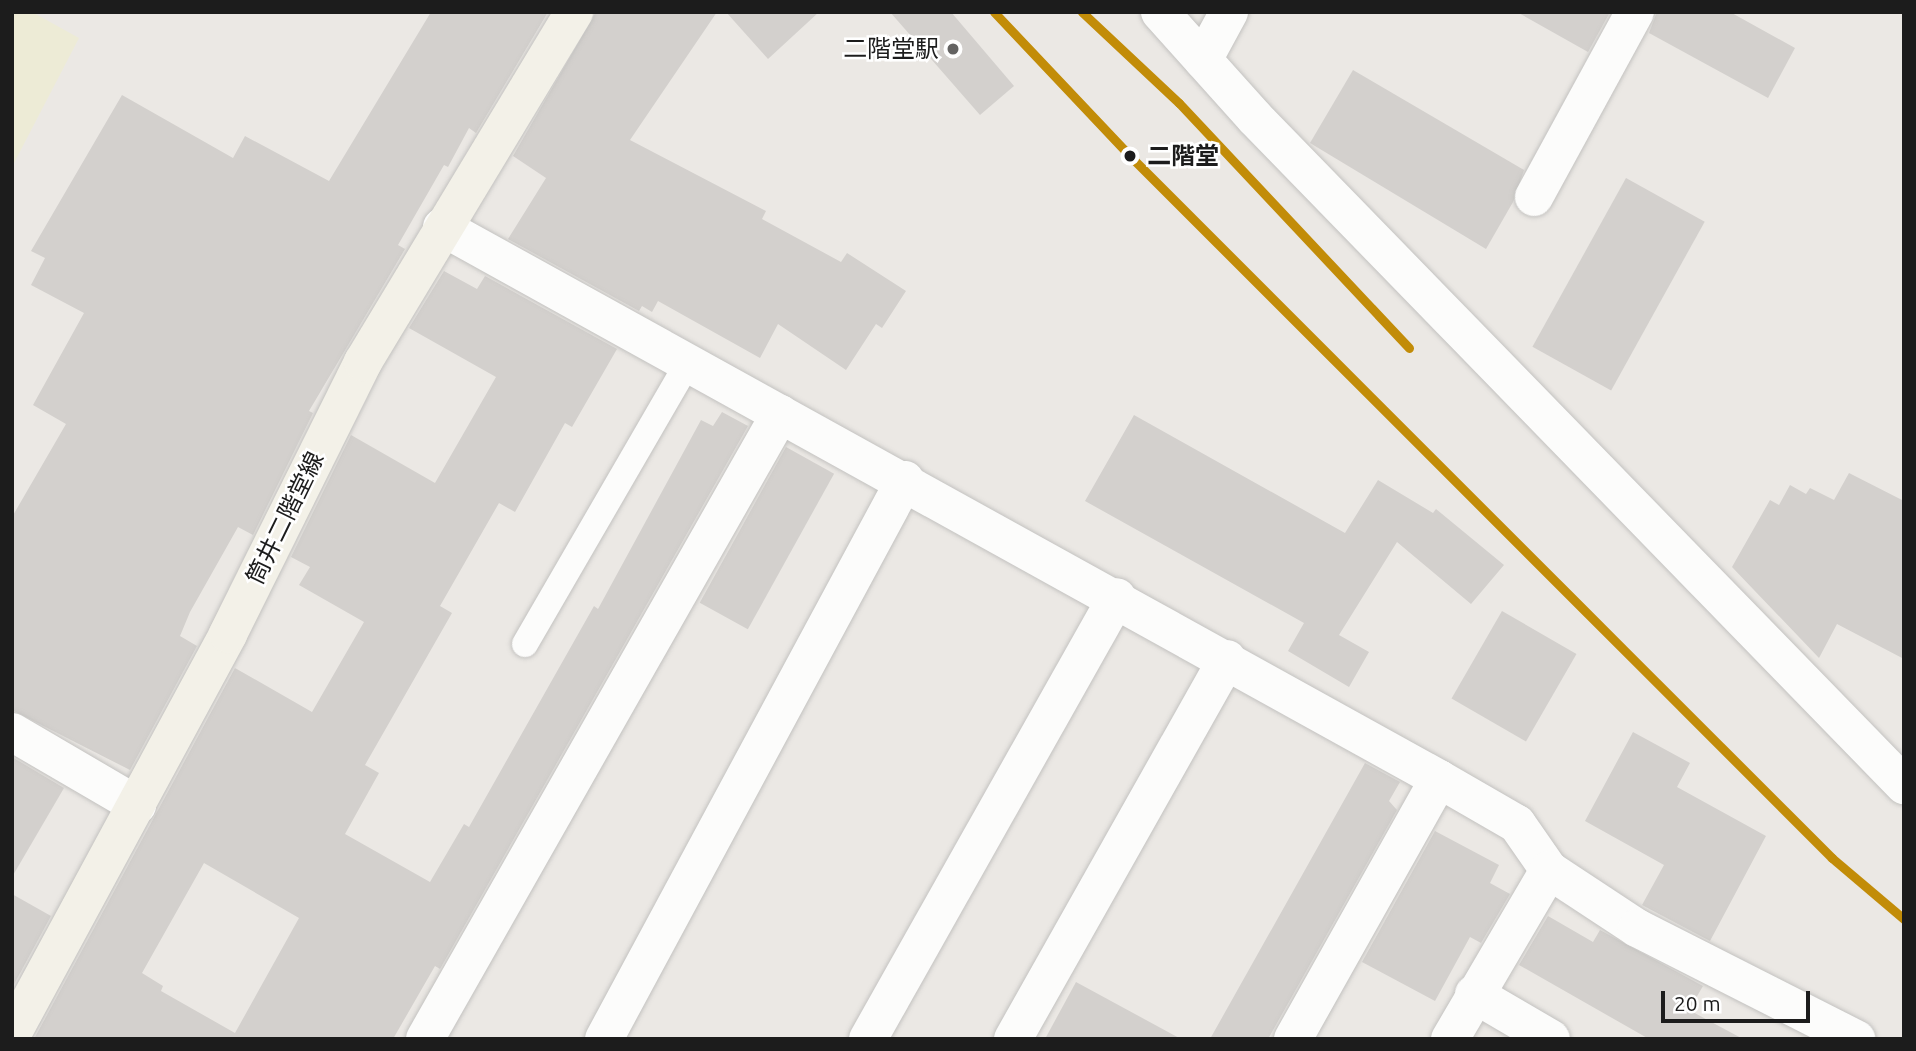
<!DOCTYPE html>
<html>
<head>
<meta charset="utf-8">
<style>
  body { margin:0 }
  #map { position:relative; width:1916px; height:1051px; overflow:hidden; background:#ebe8e4; font-family:Ubuntu,"Noto Sans JP",sans-serif }
  div>[style] { position:absolute }
  [style*='--x'] { left:calc(var(--x)*1px); top:calc(var(--y)*1px); width:calc(var(--w)*1px); rotate:calc(var(--a)*1deg) }
  .farmland>* { inset:0; background:#edebd6 }
  .building>* { inset:0; background:#d3d0cd; transform-origin:0 0 }
  .roads { filter:drop-shadow(0 0 2px #c3c2c0) drop-shadow(0 0 2px #c3c2c0) }
  .service>* { height:26px; margin:-13px; padding:0 13px; transform-origin:13px; border-radius:13px; background:#fcfcfb }
  .minor>* { height:38px; margin:-19px; padding:0 19px; transform-origin:19px; border-radius:19px; background:#fcfcfb }
  .secondary>* { height:38px; margin:-19px; padding:0 19px; transform-origin:19px; border-radius:19px; background:#f3f1e8 }
  .rail-1>* { height:9px; margin:-4.5px; padding:0 4.5px; transform-origin:4.5px; border-radius:4.5px; background:#c28c08 }
  .dots>* { width:19px; height:19px; translate:-50% -50%; box-sizing:border-box; border:4px solid #fff; border-radius:50% }
  span { translate:-50% -50%; white-space:nowrap; text-align:center; line-height:1.15; -webkit-text-stroke:5px #fff; paint-order:stroke }
  .poi-label { font-size:24px; color:#1c1c1c }
  .right { translate:-100% -50%; text-align:right }
  .stop-label { font-size:24px; color:#1c1c1c; font-weight:700 }
  .left { translate:0 -50%; text-align:left }
  .street-label { font-size:24px; color:#1c1c1c }
  .frame { position:absolute; inset:0; border:14px solid #1c1c1c; pointer-events:none }
  .scale { position:absolute; left:1661px; top:991px; width:149px; height:32px; box-sizing:border-box; border:4px solid #1c1c1c; border-top:0; padding-left:9px; font-size:21px; line-height:24px; white-space:nowrap; color:#1c1c1c; -webkit-text-stroke:5px #fff; paint-order:stroke }
</style>
</head>
<body>
<div id="map">
  <div class="farmland">
    <i style="clip-path:polygon(12px 12px,32px 12px,79px 38px,12px 167px)"></i>
  </div>
  <div class="building">
    <i style="clip-path:polygon(431px 12px,548px 12px,476px 133px,469px 128px,448px 167px,444px 165px,398px 245px,405px 249px,309px 411px,313px 413px,253px 535px,238px 527px,190px 612px,180px 636px,197px 646px,130px 770px,12px 710px,12px 517px,66px 424px,33px 405px,84px 313px,31px 285px,45px 258px,31px 251px,122px 95px,233px 158px,245px 136px,329px 181px)"></i>
    <i style="clip-path:polygon(596px 12px,717px 12px,630px 140px,766px 211px,762px 219px,841px 262px,847px 253px,906px 291px,882px 328px,876px 324px,846px 370px,778px 324px,760px 358px,658px 301px,652px 312px,642px 306px,639px 311px,508px 239px,546px 178px,513px 156px)"></i>
    <i style="clip-path:polygon(726px 12px,819px 12px,768px 59px)"></i>
    <i style="clip-path:polygon(890px 12px,951px 12px,1014px 86px,980px 115px)"></i>
    <i style="clip-path:polygon(1517px 12px,1610px 12px,1588px 52px)"></i>
    <i style="clip-path:polygon(1657px 12px,1730px 12px,1795px 48px,1768px 98px,1649px 33px)"></i>
    <i style="clip-path:polygon(1353px 70px,1524px 170px,1513px 202px,1486px 249px,1310px 143px)"></i>
    <i style="left:1626px;top:178px;width:90px;height:193px;rotate:29deg"></i>
    <i style="clip-path:polygon(evenodd,444px 271px,477px 289px,485px 276px,617px 349px,572px 427px,565px 423px,515px 512px,499px 503px,440px 606px,452px 613px,365px 765px,379px 773px,345px 834px,430px 882px,464px 824px,469px 827px,594px 606px,598px 609px,701px 420px,713px 426px,722px 412px,748px 426px,440px 969px,435px 966px,393px 1039px,34px 1039px,235px 668px,312px 712px,364px 622px,299px 585px,310px 567px,291px 557px,351px 435px,435px 483px,496px 377px,409px 328px,444px 271px,204px 863px,299px 918px,235px 1033px,161px 991px,163px 986px,142px 973px,204px 863px)"></i>
    <i style="clip-path:polygon(1134px 415px,1345px 533px,1378px 480px,1433px 513px,1436px 509px,1504px 565px,1471px 604px,1397px 542px,1339px 635px,1369px 652px,1349px 687px,1288px 651px,1304px 623px,1085px 501px)"></i>
    <i style="left:786px;top:447px;width:55px;height:178px;rotate:29deg"></i>
    <i style="clip-path:polygon(1849px 473px,1904px 501px,1904px 659px,1837px 624px,1819px 658px,1732px 567px,1770px 500px,1779px 505px,1790px 485px,1806px 494px,1810px 488px,1834px 500px)"></i>
    <i style="left:1502px;top:611px;width:86px;height:101px;rotate:30deg"></i>
    <i style="clip-path:polygon(1633px 732px,1690px 763px,1677px 787px,1766px 836px,1710px 941px,1642px 905px,1664px 865px,1585px 821px)"></i>
    <i style="clip-path:polygon(12px 757px,64px 788px,12px 877px)"></i>
    <i style="clip-path:polygon(1365px 763px,1400px 782px,1389px 801px,1397px 810px,1268px 1039px,1210px 1039px)"></i>
    <i style="clip-path:polygon(1435px 831px,1499px 865px,1490px 883px,1510px 894px,1481px 943px,1470px 937px,1435px 1001px,1362px 962px)"></i>
    <i style="clip-path:polygon(12px 894px,51px 916px,12px 988px)"></i>
    <i style="clip-path:polygon(1548px 916px,1593px 942px,1600px 930px,1703px 986px,1689px 1010px,1743px 1039px,1649px 1039px,1519px 965px)"></i>
    <i style="clip-path:polygon(1076px 982px,1181px 1039px,1045px 1039px)"></i>
  </div>
  <div class="roads">
    <div class="service">
      <i style="--x:525;--y:644;--w:323;--a:-59.9"></i>
    </div>
    <div class="minor">
      <i style="--x:1160;--y:12;--w:142;--a:48.1"></i>
      <i style="--x:1255;--y:118;--w:931;--a:45.78"></i>
      <i style="--x:1203;--y:60;--w:55;--a:-61.6"></i>
      <i style="--x:1534;--y:197;--w:211;--a:-61.4"></i>
      <i style="--x:442;--y:227;--w:1140;--a:28.97"></i>
      <i style="--x:1439;--y:779;--w:90;--a:30"></i>
      <i style="--x:1517;--y:824;--w:56;--a:55.2"></i>
      <i style="--x:1549;--y:870;--w:105;--a:33.4"></i>
      <i style="--x:1637;--y:928;--w:246;--a:26.9"></i>
      <i style="--x:12;--y:732;--w:145;--a:30.3"></i>
      <i style="--x:1474;--y:994;--w:89;--a:30.3"></i>
      <i style="--x:425;--y:1039;--w:719;--a:-60.4"></i>
      <i style="--x:604;--y:1039;--w:635;--a:-61.7"></i>
      <i style="--x:868;--y:1039;--w:507;--a:-60.61"></i>
      <i style="--x:1013;--y:1039;--w:436;--a:-60.6"></i>
      <i style="--x:1293;--y:1039;--w:298;--a:-60.7"></i>
      <i style="--x:1450;--y:1039;--w:196;--a:-59.6"></i>
    </div>
    <div class="secondary">
      <i style="--x:12;--y:1034;--w:455;--a:-61.6"></i>
      <i style="--x:228;--y:634;--w:304;--a:-63.6"></i>
      <i style="--x:363;--y:362;--w:409;--a:-58.9"></i>
    </div>
  </div>
  <div class="rail-1">
    <i style="--x:994;--y:12;--w:201;--a:46.6"></i>
    <i style="--x:1132;--y:158;--w:990;--a:45"></i>
    <i style="--x:1832;--y:858;--w:94;--a:40.3"></i>
    <i style="--x:1082;--y:12;--w:133;--a:43.2"></i>
    <i style="--x:1179;--y:103;--w:336;--a:46.8"></i>
  </div>
  <div class="dots">
    <i style="left:953px;top:49px;background:#646362"></i>
    <i style="left:1130px;top:156px;background:#1c1c1c"></i>
  </div>
  <div class="poi-label">
    <span class="right" style="left:939px;top:49px">二階堂駅</span>
  </div>
  <div class="stop-label">
    <span class="left" style="left:1147px;top:156px">二階堂</span>
  </div>
  <div class="street-label">
    <span style="left:285px;top:518px;rotate:-64deg">筒井二階堂線</span>
  </div>
  <div class="frame"></div>
  <div class="scale">20 m</div>
</div>
</body>
</html>
